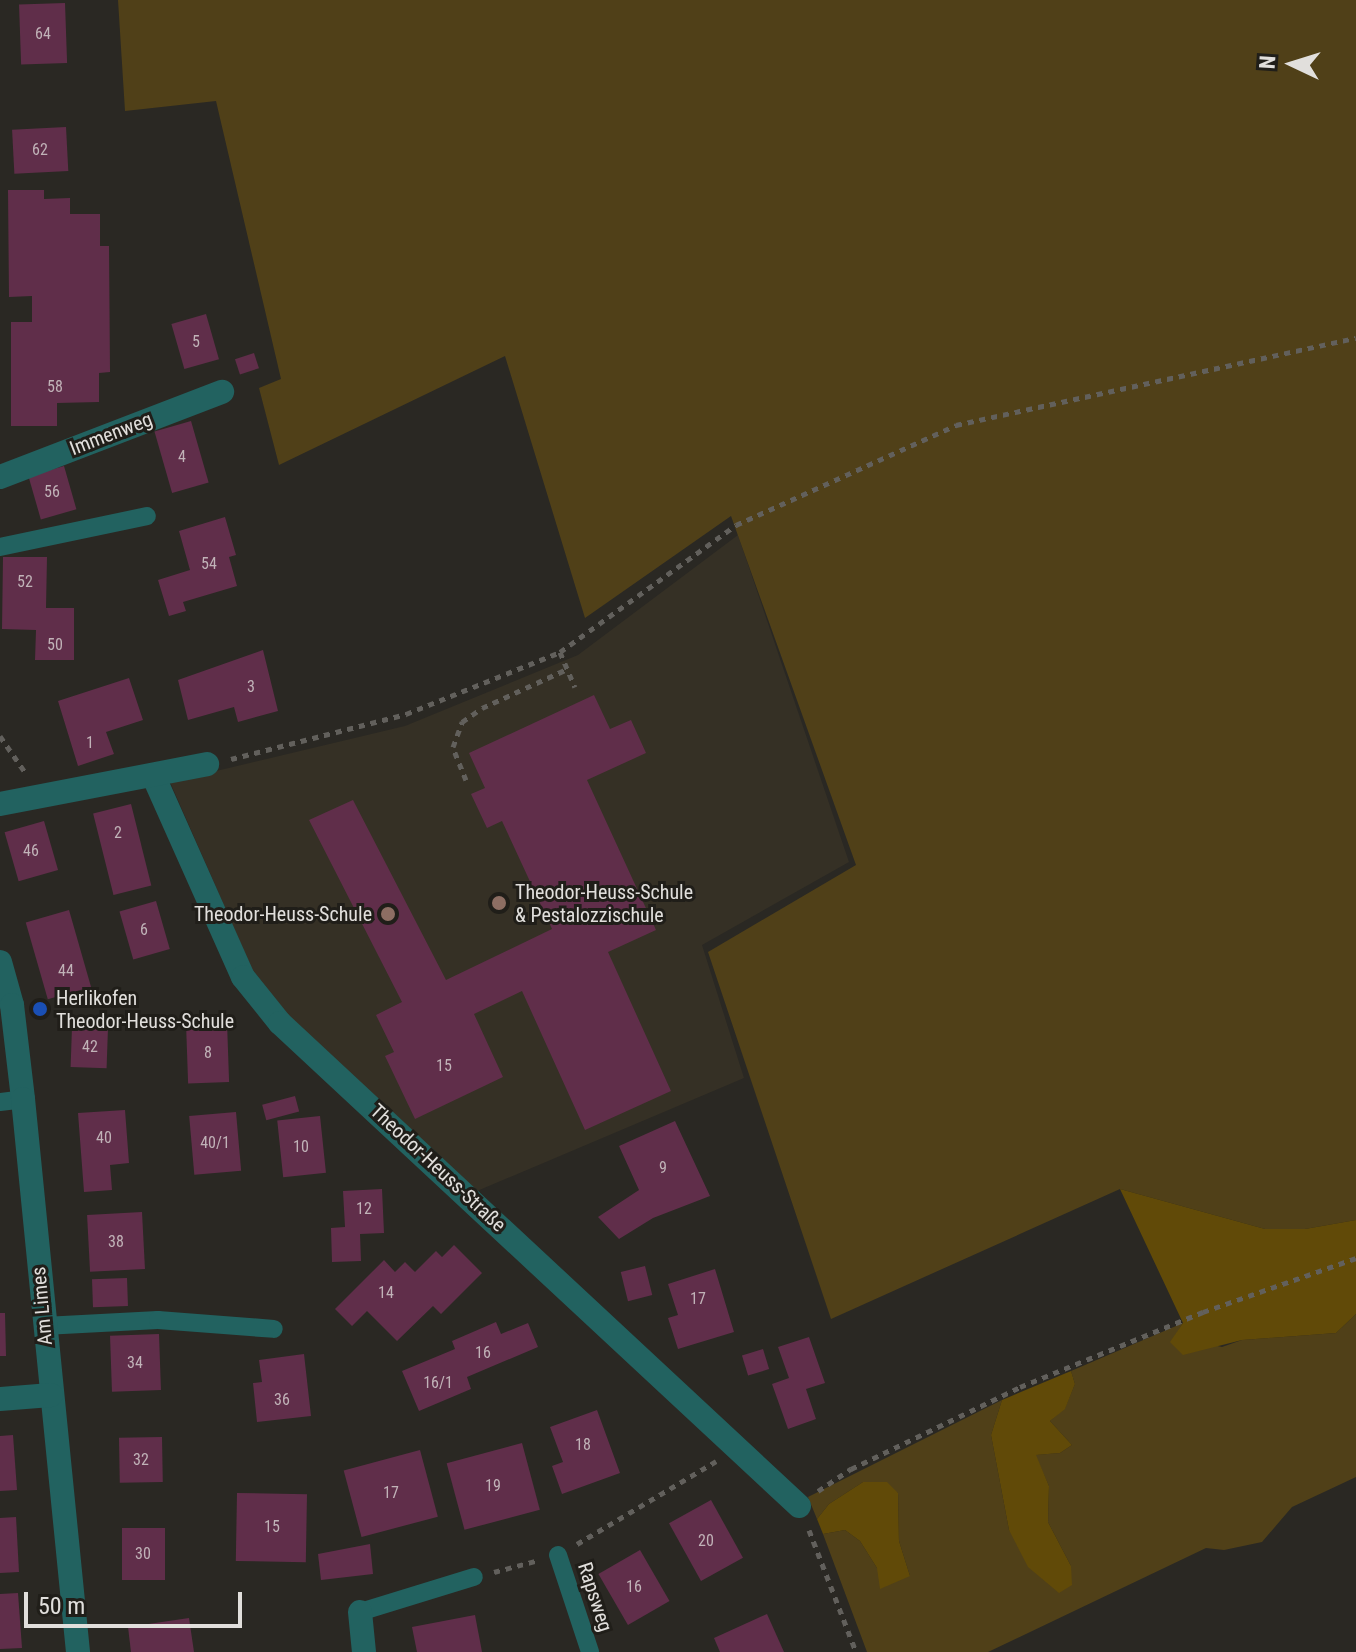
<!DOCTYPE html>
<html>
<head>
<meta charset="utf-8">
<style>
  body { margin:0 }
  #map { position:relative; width:1356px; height:1652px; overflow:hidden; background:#2a2823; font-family:"Roboto Condensed",sans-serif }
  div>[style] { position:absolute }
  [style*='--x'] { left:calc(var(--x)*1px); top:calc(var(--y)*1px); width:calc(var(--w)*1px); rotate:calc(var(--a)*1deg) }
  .built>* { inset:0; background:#353025 }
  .green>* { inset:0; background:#504018 }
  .forest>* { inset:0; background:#614a08 }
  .building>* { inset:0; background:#602e4a; transform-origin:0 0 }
  .path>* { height:5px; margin-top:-2.5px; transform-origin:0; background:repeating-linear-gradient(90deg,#62605c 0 6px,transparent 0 12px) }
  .lane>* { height:18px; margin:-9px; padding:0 9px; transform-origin:9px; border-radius:9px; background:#226260 }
  .street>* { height:24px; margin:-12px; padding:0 12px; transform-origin:12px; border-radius:12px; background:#226260 }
  .dots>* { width:22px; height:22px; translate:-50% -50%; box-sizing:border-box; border:4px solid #201e19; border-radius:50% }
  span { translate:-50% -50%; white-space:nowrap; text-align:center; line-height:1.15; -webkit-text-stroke:6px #201e19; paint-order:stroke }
  .number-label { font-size:16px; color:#c1b3b8 }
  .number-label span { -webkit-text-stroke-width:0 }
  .street-label { font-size:20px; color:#e1dfdc }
  .poi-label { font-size:20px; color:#e1dfdc }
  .left { translate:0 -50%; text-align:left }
  .right { translate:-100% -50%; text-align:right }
  .north { position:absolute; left:1252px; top:24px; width:80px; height:80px; -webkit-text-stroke:6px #201e19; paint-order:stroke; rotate:274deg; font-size:22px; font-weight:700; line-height:32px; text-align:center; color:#e1dfdc }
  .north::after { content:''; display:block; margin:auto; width:28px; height:36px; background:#e1dfdc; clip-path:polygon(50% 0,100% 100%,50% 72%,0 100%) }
  .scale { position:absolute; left:24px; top:1592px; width:218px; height:36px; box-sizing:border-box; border:4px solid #e1dfdc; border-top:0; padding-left:10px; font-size:24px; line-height:28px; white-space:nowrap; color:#e1dfdc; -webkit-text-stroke:6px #201e19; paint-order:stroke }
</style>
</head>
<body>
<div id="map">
  <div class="built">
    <i style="clip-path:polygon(738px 535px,849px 862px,702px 945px,744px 1078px,477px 1191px,289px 1016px,252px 969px,170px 782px,405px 726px,578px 655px)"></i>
  </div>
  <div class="green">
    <i style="clip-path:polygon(118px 0,1356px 0,1356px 1220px,1305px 1229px,1265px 1229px,1120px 1189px,831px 1319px,708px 952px,856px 865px,731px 516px,585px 618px,505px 356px,279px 465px,259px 388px,281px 379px,216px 101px,125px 111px)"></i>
    <i style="clip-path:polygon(1356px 1314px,1356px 1477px,1292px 1507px,1262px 1542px,1224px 1550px,1206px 1548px,988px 1652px,867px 1652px,823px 1534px,845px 1530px,860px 1541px,877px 1568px,910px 1576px,899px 1541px,898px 1493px,863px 1482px,829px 1504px,817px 1519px,808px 1497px,1002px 1400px,991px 1435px,1009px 1530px,1071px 1566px,1048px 1522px,1049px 1486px,1035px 1455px,1060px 1453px,1072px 1445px,1050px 1421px,1065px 1408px,1075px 1384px,1071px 1371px,1183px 1323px,1175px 1336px,1222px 1347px,1242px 1340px,1336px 1333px)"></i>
  </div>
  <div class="forest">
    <i style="clip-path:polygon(1120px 1189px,1265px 1229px,1305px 1229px,1356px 1220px,1356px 1314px,1336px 1333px,1242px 1340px,1183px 1355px,1170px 1342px,1183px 1323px)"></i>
    <i style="clip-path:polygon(1071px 1371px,1075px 1384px,1065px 1409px,1050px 1421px,1072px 1445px,1060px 1453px,1036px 1455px,1049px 1486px,1048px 1522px,1071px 1566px,1072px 1585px,1059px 1593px,1028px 1567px,1009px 1530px,991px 1435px,1002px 1400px)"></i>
    <i style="clip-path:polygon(863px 1482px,887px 1482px,898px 1493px,899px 1541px,910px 1576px,880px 1589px,877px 1568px,860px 1541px,845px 1530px,823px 1534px,817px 1519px,829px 1504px)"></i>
  </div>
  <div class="building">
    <i style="left:65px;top:3px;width:60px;height:46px;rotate:88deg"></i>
    <i style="left:66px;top:127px;width:44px;height:54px;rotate:87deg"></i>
    <i style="clip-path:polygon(8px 190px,44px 190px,44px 199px,70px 198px,70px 214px,100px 214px,100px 246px,109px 246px,110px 372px,99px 373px,99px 402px,57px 403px,57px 426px,11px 426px,11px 322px,32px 322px,32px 296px,9px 297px)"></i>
    <i style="left:206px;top:314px;width:47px;height:36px;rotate:74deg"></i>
    <i style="left:254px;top:353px;width:16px;height:20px;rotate:72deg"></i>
    <i style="left:191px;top:421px;width:64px;height:38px;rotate:74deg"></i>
    <i style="left:64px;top:466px;width:45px;height:37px;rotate:74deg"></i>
    <i style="clip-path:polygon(225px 517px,236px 555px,229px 557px,237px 586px,183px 602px,186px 611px,169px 616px,158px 580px,190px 570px,179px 531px)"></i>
    <i style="clip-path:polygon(3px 557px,47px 557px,46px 608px,74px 608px,74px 660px,35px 660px,36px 630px,2px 629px)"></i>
    <i style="clip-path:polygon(263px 650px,278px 711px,238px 722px,234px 707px,188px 720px,178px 680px)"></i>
    <i style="clip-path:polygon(129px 678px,143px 720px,106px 732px,114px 754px,78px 766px,58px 701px)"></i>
    <i style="clip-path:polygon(594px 695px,610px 729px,631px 720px,646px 753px,587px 780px,656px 930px,608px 952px,671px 1091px,585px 1130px,522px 991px,474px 1014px,503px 1077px,415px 1119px,385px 1056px,394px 1052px,376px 1015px,402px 1002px,309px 820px,353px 800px,446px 980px,552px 929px,502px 821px,487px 828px,471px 794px,485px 788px,469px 753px)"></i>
    <i style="left:131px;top:804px;width:84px;height:39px;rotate:76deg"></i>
    <i style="left:44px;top:821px;width:51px;height:41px;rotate:74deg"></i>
    <i style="left:156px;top:901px;width:50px;height:38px;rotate:74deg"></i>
    <i style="left:69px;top:910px;width:80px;height:45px;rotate:74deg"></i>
    <i style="left:227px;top:1022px;width:60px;height:41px;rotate:88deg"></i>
    <i style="left:72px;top:1027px;width:36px;height:40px;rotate:2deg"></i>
    <i style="left:295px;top:1096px;width:16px;height:34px;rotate:75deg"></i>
    <i style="clip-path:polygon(125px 1110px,129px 1163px,110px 1165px,112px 1190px,84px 1192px,78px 1113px)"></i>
    <i style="left:236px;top:1112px;width:59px;height:47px;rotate:85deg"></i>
    <i style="left:320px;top:1116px;width:57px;height:43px;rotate:84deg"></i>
    <i style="clip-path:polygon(675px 1121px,710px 1196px,653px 1218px,619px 1239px,598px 1217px,639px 1190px,619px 1146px)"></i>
    <i style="clip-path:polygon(382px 1189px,384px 1233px,360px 1234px,361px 1261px,332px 1262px,331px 1228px,345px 1227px,343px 1191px)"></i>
    <i style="left:142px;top:1212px;width:57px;height:55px;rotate:87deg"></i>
    <i style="clip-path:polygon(454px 1245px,482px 1273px,441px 1314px,433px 1306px,397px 1341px,367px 1311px,352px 1326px,335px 1309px,384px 1260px,395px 1272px,405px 1262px,415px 1272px,436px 1251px,442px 1257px)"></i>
    <i style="left:645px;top:1266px;width:30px;height:25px;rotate:76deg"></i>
    <i style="clip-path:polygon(715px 1269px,734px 1332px,678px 1349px,668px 1318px,678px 1315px,668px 1284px)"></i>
    <i style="left:127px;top:1278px;width:28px;height:35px;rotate:88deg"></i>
    <i style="clip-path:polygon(0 1313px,5px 1313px,6px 1356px,0 1356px)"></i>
    <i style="clip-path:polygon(496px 1322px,501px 1334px,528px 1323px,538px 1347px,467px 1377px,471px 1389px,419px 1411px,402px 1371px,455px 1349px,452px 1341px)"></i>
    <i style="left:159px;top:1334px;width:56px;height:49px;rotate:88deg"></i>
    <i style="clip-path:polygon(809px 1337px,825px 1383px,806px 1389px,816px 1419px,788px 1429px,772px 1384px,789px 1378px,778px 1347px)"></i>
    <i style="left:763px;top:1349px;width:21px;height:22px;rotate:73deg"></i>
    <i style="clip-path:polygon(304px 1354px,311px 1416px,257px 1422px,253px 1383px,262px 1382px,259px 1360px)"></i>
    <i style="clip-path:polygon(597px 1410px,620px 1473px,562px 1494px,552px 1466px,563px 1462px,550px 1427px)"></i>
    <i style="clip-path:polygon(13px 1435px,17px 1490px,0 1491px,0 1436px)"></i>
    <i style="left:162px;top:1437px;width:45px;height:43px;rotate:89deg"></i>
    <i style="left:522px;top:1443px;width:69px;height:78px;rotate:75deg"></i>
    <i style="left:420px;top:1450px;width:69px;height:79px;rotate:75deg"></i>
    <i style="left:237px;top:1493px;width:70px;height:68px;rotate:1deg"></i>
    <i style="left:711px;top:1500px;width:66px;height:48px;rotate:61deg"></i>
    <i style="clip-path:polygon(16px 1517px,19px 1572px,0 1573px,0 1518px)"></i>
    <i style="left:122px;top:1528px;width:43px;height:52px"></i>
    <i style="clip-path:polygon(370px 1544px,373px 1574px,321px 1580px,318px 1554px)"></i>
    <i style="left:640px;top:1550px;width:59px;height:48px;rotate:60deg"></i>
    <i style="clip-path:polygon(18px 1593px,22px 1648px,0 1649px,0 1594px)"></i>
    <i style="clip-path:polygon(767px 1614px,784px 1652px,720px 1652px,714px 1638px)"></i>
    <i style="clip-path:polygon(475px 1615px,482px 1652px,417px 1652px,412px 1627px)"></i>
    <i style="clip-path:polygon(189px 1618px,194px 1652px,131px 1652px,128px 1627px)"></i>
  </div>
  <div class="path">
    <i style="--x:560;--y:652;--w:38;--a:67"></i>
    <i style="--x:0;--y:736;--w:47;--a:55.3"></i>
    <i style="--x:231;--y:759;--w:181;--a:-14.4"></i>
    <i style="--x:406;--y:714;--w:166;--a:-21.9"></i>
    <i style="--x:560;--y:652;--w:217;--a:-35.8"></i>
    <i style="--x:736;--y:525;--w:242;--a:-24.4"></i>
    <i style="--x:956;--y:425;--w:409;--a:-12.3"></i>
    <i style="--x:466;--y:780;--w:35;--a:-112"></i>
    <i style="--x:453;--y:747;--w:27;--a:-70"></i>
    <i style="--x:462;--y:722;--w:24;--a:-35"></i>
    <i style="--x:482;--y:708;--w:94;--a:-24.6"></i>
    <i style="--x:818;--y:1491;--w:40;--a:-34"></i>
    <i style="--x:851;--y:1469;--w:188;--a:-25.9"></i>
    <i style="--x:1020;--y:1387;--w:198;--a:-22.3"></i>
    <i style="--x:1203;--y:1312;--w:162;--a:-19.4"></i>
    <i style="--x:809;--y:1530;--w:131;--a:68.9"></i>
    <i style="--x:577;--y:1544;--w:162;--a:-30.8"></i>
    <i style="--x:494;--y:1572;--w:47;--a:-14.9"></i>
  </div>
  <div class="lane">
    <i style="--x:0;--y:547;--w:150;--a:-11.9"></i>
    <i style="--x:0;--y:1102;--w:23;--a:-7"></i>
    <i style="--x:44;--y:1326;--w:114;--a:-3"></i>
    <i style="--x:158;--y:1320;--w:116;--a:4.4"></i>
    <i style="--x:558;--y:1555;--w:102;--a:71.7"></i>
    <i style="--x:360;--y:1612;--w:119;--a:-17.1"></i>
  </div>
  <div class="street">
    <i style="--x:0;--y:477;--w:238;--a:-21"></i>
    <i style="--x:153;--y:775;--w:221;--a:66"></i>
    <i style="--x:243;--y:977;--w:59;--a:51.2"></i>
    <i style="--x:280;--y:1023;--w:709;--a:42.94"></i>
    <i style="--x:0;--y:804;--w:211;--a:-10.9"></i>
    <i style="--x:0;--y:962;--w:45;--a:74.4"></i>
    <i style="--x:12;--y:1005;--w:95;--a:83.3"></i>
    <i style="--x:23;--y:1099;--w:556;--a:84.32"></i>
    <i style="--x:0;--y:1399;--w:51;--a:-4.5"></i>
    <i style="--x:360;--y:1612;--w:40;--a:84.3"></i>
  </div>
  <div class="dots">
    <i style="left:499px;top:903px;background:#8d6e63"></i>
    <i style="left:388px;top:914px;background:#8d6e63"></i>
    <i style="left:40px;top:1009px;background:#1a4fb4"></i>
  </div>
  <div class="number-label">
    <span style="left:43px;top:34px">64</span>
    <span style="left:40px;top:150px">62</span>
    <span style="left:196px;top:342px">5</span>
    <span style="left:55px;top:387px">58</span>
    <span style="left:182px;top:457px">4</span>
    <span style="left:52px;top:492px">56</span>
    <span style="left:209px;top:564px">54</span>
    <span style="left:25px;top:582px">52</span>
    <span style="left:55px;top:645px">50</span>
    <span style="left:251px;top:687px">3</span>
    <span style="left:90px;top:743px">1</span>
    <span style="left:118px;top:833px">2</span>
    <span style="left:31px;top:851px">46</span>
    <span style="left:144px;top:930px">6</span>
    <span style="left:66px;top:971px">44</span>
    <span style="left:90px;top:1047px">42</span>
    <span style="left:208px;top:1053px">8</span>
    <span style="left:444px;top:1066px">15</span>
    <span style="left:104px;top:1138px">40</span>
    <span style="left:215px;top:1143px">40/1</span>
    <span style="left:301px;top:1147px">10</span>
    <span style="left:663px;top:1168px">9</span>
    <span style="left:364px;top:1209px">12</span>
    <span style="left:116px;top:1242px">38</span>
    <span style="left:386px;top:1293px">14</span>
    <span style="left:698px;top:1299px">17</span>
    <span style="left:483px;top:1353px">16</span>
    <span style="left:135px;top:1363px">34</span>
    <span style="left:438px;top:1383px">16/1</span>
    <span style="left:282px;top:1400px">36</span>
    <span style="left:583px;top:1445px">18</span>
    <span style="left:141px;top:1460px">32</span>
    <span style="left:493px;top:1486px">19</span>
    <span style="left:391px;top:1493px">17</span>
    <span style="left:272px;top:1527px">15</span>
    <span style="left:706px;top:1541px">20</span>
    <span style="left:143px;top:1554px">30</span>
    <span style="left:634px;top:1587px">16</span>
  </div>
  <div class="street-label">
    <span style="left:111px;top:434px;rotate:-21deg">Immenweg</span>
    <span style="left:438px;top:1168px;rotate:43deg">Theodor-Heuss-Straße</span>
    <span style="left:42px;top:1306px;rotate:-95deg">Am Limes</span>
    <span style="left:595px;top:1597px;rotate:72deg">Rapsweg</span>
  </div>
  <div class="poi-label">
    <span class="left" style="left:515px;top:904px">Theodor-Heuss-Schule<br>&amp; Pestalozzischule</span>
    <span class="right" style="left:372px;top:914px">Theodor-Heuss-Schule</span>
    <span class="left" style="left:56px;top:1010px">Herlikofen<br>Theodor-Heuss-Schule</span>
  </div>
  <div class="north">N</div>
  <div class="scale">50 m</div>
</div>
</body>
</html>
